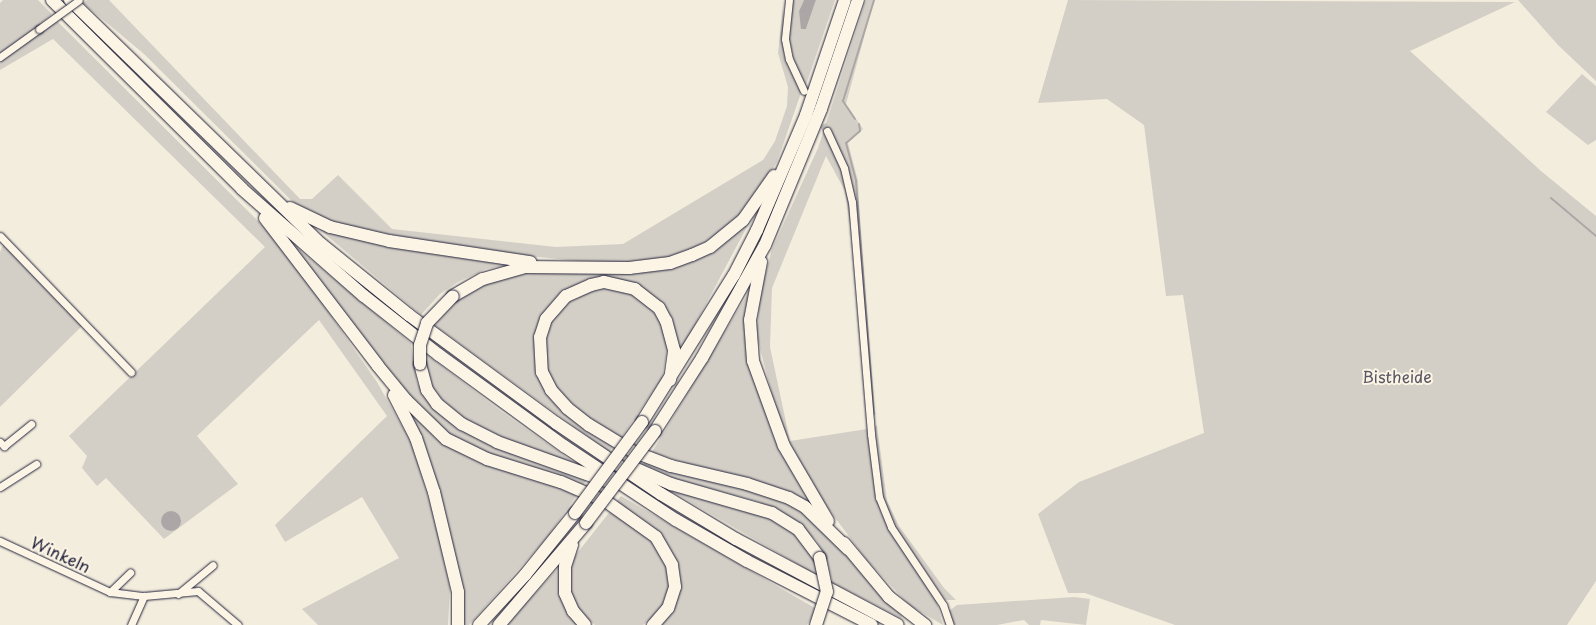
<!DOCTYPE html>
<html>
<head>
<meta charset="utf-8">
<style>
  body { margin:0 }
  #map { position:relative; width:1596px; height:625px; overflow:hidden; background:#f3edde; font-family:"Playpen Sans",sans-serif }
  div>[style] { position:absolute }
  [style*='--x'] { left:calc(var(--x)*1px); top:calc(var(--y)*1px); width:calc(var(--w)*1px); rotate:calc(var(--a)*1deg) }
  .green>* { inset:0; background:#d4cfc6 }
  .water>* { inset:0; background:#aca7a6 }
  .round { border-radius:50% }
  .stream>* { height:2px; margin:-1px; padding:0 1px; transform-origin:1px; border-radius:1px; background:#aca7a6 }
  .street-tunnel>* { height:7px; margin-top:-3.5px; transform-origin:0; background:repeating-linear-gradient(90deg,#c9c4bd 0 7px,transparent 0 10.5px) }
  .roads { filter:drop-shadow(0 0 1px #22223b) drop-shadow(0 0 1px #22223b) }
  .street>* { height:7px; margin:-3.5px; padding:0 3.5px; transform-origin:3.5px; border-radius:3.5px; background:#fcf5e5 }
  .highway>* { height:12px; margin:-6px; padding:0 6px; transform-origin:6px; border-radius:6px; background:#fcf5e5 }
  .bridges { filter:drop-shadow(0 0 1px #22223b) drop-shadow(0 0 1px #22223b) }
  .street-bridge>* { height:7px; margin:-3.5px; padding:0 3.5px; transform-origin:3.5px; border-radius:3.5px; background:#fcf5e5 }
  .highway-bridge>* { height:12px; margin:-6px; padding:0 6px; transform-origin:6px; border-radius:6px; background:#fcf5e5 }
  span { translate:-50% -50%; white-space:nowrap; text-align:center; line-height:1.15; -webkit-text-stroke:4px #fcf5e5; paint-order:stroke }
  .park-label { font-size:16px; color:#575665 }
  .street-label { font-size:16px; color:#22223b }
</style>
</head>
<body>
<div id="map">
  <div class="green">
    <i style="clip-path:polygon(3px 0,38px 0,52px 14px,39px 25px,43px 30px,57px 21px,281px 244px,377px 382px,413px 446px,434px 517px,450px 588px,448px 625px,318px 625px,302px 609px,399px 558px,362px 497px,285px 542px,275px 525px,387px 416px,319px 320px,197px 436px,238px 484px,164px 539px,106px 478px,97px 486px,82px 468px,87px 456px,69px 436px,265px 247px,53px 39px,0 70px,0 3px)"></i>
    <i style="clip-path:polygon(87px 0,109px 0,300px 199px,312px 199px,338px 175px,392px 229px,556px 247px,623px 244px,763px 160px,775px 141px,787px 106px,788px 87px,778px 53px,783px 5px,784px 54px,801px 93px,777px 162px,757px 194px,733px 222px,698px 247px,672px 257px,641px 263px,588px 262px,489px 252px,342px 226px,301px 210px,144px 54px,83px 3px)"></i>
    <i style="clip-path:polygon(793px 0,804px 0,799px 11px,806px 29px,816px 0,835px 0,806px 85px,794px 62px,789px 39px,788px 26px)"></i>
    <i style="clip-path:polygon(866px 0,874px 0,846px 104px,863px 129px,848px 143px,858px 181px,860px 223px,850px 224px,845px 191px,826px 156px,772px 288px,770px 347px,790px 441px,867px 429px,875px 492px,882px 515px,936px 600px,943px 625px,909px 605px,866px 559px,824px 503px,799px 462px,777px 414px,756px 333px,761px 290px,772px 249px,818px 148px)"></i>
    <i style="clip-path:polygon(1068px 0,1515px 2px,1410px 51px,1541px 171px,1596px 216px,1596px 581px,1567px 625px,1175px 625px,1085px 593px,1068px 593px,1038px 514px,1079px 482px,1204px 433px,1183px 295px,1166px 296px,1144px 125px,1107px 99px,1038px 103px)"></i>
    <i style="clip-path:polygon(1518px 0,1596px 0,1596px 81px,1558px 45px)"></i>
    <i style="clip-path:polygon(1582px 74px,1596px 86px,1596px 140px,1588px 145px,1546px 112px)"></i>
    <i style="clip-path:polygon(756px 210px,674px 364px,658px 304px,602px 279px,543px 319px,541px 377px,614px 445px,609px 452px,433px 324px,446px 306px,502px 274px,683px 263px)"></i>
    <i style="clip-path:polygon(313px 224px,510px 265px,486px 269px,458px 282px,440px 294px,421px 315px)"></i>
    <i style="clip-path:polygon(290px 242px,411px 343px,417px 383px,440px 415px,455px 425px,588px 479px,583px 485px,505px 462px,453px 440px,411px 403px)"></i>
    <i style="clip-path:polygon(4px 243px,84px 324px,0 407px,0 252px)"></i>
    <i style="clip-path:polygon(604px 288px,635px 294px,650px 306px,661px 322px,668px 343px,662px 378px,621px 438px,587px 417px,559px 392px,548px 375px,543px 352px,551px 320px,572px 298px)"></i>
    <i style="clip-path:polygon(750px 290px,748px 349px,815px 508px,652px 452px)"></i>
    <i style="clip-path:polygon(426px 354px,502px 412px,576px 464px,487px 433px,447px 408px,428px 380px)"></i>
    <i style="clip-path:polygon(401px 401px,430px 432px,579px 492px,549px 535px,469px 625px,461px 625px,462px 607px)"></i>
    <i style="clip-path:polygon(877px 426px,887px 501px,899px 526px,944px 588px,956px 600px,945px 600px,890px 519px,878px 481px,871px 428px)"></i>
    <i style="clip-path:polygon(647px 459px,767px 492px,804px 511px,827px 530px,902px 616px,901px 618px,833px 583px,825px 555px,816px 540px,790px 517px,756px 501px,664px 476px,641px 466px)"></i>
    <i style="clip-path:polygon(647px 477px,785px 523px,816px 559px,818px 576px)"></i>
    <i style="clip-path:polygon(621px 496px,815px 608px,811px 619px,807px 625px,655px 625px,674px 597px,658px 534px,617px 501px)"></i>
    <i style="clip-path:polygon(612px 509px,646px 531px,666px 558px,670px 580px,668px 595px,661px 610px,643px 625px,595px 625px,579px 613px,573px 600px,568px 582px,574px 557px)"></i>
    <i style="clip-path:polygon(562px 564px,560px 574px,584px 625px,506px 625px)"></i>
    <i style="clip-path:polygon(1074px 597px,1090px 599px,1086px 625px,1041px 620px,1040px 625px,1029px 625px,1024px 620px,997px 625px,953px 625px,949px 611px,957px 605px)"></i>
  </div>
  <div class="water">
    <i style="clip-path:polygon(804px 0,816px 0,806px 29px,801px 29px,799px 11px)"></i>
    <i class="round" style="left:161px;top:511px;width:20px;height:20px"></i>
  </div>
  <div class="stream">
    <i style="--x:855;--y:119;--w:22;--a:-124"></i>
    <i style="--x:843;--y:101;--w:106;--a:-72.9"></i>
    <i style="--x:859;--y:124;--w:7;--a:82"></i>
    <i style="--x:860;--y:131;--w:18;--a:139"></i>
    <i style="--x:846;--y:143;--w:39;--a:75"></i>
    <i style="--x:856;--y:181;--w:234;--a:85.6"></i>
    <i style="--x:1551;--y:198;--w:59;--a:40.2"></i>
  </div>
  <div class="street-tunnel">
    <i style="--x:818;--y:115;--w:18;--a:61"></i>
  </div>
  <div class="roads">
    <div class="street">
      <i style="--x:789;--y:0;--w:39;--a:96"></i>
      <i style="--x:785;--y:39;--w:20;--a:79"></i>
      <i style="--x:789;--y:59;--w:35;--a:65"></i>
      <i style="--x:0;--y:57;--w:48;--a:-35.7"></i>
      <i style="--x:827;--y:131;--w:41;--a:65.3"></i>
      <i style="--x:844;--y:168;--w:35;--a:77"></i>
      <i style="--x:852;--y:202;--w:233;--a:85.3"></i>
      <i style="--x:871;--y:434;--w:64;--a:82.8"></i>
      <i style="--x:879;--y:497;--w:32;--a:68"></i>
      <i style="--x:891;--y:527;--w:94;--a:56.3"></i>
      <i style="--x:943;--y:605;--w:21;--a:71"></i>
      <i style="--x:0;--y:236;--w:189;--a:46.1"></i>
      <i style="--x:0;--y:442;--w:6;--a:45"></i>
      <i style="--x:4;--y:446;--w:35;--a:-39"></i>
      <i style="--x:0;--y:487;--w:43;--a:-32.6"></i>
      <i style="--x:0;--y:541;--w:121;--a:24.9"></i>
      <i style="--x:110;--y:592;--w:34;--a:7"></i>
      <i style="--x:144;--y:596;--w:54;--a:-5.3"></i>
      <i style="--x:198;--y:591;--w:52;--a:40.4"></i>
      <i style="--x:110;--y:592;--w:28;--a:-44"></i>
      <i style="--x:178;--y:594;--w:45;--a:-39.6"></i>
      <i style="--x:131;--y:625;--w:32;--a:-66"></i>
    </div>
    <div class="highway">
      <i style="--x:52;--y:0;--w:268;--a:44.8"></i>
      <i style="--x:242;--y:189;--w:162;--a:41.3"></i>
      <i style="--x:364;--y:296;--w:95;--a:38.2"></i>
      <i style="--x:439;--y:355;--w:155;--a:36.1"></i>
      <i style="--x:564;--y:446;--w:134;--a:33.5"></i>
      <i style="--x:676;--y:520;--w:82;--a:30"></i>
      <i style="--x:747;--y:561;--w:140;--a:27.1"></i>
      <i style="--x:70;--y:0;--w:350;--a:44.2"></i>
      <i style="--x:321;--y:244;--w:113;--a:38.9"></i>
      <i style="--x:409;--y:315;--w:182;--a:36.3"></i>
      <i style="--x:556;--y:423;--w:127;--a:34.1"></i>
      <i style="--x:661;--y:494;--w:87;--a:31"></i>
      <i style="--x:736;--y:539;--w:183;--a:28"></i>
      <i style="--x:290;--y:208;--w:44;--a:25.4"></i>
      <i style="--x:330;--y:227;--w:61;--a:13.3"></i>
      <i style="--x:389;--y:241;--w:143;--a:8.5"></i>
      <i style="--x:265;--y:218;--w:186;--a:52.6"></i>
      <i style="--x:378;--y:366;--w:44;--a:50.5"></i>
      <i style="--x:406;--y:400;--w:56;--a:44.3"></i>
      <i style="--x:446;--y:439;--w:46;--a:26"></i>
      <i style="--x:487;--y:459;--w:77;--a:17.3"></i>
      <i style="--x:561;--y:482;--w:50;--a:23.5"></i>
      <i style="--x:607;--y:502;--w:60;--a:35.5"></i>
      <i style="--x:656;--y:537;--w:32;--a:60"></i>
      <i style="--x:672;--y:565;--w:22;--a:82"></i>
      <i style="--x:675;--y:587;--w:22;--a:108"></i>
      <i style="--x:668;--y:608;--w:23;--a:131"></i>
      <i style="--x:761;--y:262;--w:59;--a:100.7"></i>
      <i style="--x:750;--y:320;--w:41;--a:85.8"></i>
      <i style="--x:753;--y:361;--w:90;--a:70"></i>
      <i style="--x:784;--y:446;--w:87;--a:59.6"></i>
      <i style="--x:453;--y:296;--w:34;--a:-30"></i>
      <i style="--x:483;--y:279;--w:44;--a:-15.9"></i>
      <i style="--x:525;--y:267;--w:104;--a:0.6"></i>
      <i style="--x:629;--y:268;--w:41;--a:-7"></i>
      <i style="--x:670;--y:263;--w:23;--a:-20"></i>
      <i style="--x:692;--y:255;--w:20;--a:-24"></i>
      <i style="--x:710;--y:247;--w:43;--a:-39.3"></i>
      <i style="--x:743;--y:220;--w:54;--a:-54.8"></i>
      <i style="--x:420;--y:364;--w:27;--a:75"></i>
      <i style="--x:427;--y:390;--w:17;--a:54"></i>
      <i style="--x:437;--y:404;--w:32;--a:39"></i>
      <i style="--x:462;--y:424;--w:39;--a:27"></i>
      <i style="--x:497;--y:442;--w:116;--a:19.7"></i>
      <i style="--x:670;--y:380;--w:30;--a:-82"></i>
      <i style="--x:674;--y:350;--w:30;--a:-105"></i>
      <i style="--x:666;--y:321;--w:15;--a:-118"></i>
      <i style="--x:659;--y:308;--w:31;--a:-142"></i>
      <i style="--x:635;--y:289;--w:32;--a:-167"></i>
      <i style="--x:604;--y:282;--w:13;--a:167"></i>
      <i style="--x:591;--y:285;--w:27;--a:156"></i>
      <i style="--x:566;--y:296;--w:30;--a:131"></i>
      <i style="--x:546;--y:319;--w:19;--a:108"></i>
      <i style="--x:540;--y:337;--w:35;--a:87"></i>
      <i style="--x:542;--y:372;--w:20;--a:63"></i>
      <i style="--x:551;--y:390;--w:24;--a:48"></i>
      <i style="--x:567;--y:408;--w:28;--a:38"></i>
      <i style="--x:589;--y:425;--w:50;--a:31.2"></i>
      <i style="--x:632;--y:451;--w:42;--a:21"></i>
      <i style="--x:671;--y:466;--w:78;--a:13.3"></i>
      <i style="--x:747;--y:484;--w:44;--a:18.4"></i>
      <i style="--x:789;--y:498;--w:18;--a:29"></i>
      <i style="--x:805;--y:507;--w:60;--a:44.3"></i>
      <i style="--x:394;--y:395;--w:48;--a:62.9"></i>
      <i style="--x:416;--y:438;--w:57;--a:71.6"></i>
      <i style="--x:434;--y:492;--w:103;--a:76.5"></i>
      <i style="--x:458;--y:592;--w:33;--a:90"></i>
      <i style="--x:642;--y:422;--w:173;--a:-58"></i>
      <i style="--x:734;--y:275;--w:51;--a:-62.9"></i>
      <i style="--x:757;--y:230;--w:125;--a:-66.9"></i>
      <i style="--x:806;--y:115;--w:121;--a:-71.3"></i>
      <i style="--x:655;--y:431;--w:87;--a:-57.2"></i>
      <i style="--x:702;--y:358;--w:129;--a:-60.9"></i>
      <i style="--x:765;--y:245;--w:147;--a:-67.6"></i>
      <i style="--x:821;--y:109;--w:115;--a:-71.3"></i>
      <i style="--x:632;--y:467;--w:43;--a:23.6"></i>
      <i style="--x:671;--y:484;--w:105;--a:16"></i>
      <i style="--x:772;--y:513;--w:31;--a:32"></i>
      <i style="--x:798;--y:529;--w:36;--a:53"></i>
      <i style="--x:844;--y:543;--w:70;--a:50.2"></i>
      <i style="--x:889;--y:597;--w:46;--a:37.9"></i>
      <i style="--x:572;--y:545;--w:22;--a:108"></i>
      <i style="--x:565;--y:566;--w:27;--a:90"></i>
      <i style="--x:565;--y:593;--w:20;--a:66"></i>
      <i style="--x:573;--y:611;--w:18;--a:49"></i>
      <i style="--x:479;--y:625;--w:68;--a:-47.4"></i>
      <i style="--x:525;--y:575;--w:80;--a:-51.1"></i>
      <i style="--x:499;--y:625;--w:134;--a:-49.5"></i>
    </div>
  </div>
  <div class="bridges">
    <div class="street-bridge">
      <i style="--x:39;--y:29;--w:49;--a:-35.9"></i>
    </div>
    <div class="highway-bridge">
      <i style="--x:420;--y:364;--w:19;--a:-90"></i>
      <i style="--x:420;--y:345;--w:23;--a:-72"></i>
      <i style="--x:427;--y:323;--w:37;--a:-46"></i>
      <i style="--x:575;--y:513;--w:113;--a:-53.6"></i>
      <i style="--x:586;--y:523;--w:115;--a:-53.1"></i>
      <i style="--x:816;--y:625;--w:35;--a:-72"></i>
      <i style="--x:827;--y:592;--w:35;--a:-102"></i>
    </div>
  </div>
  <div class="park-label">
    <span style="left:1397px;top:376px">Bistheide</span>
  </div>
  <div class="street-label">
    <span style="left:61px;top:554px;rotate:25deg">Winkeln</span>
  </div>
</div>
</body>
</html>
